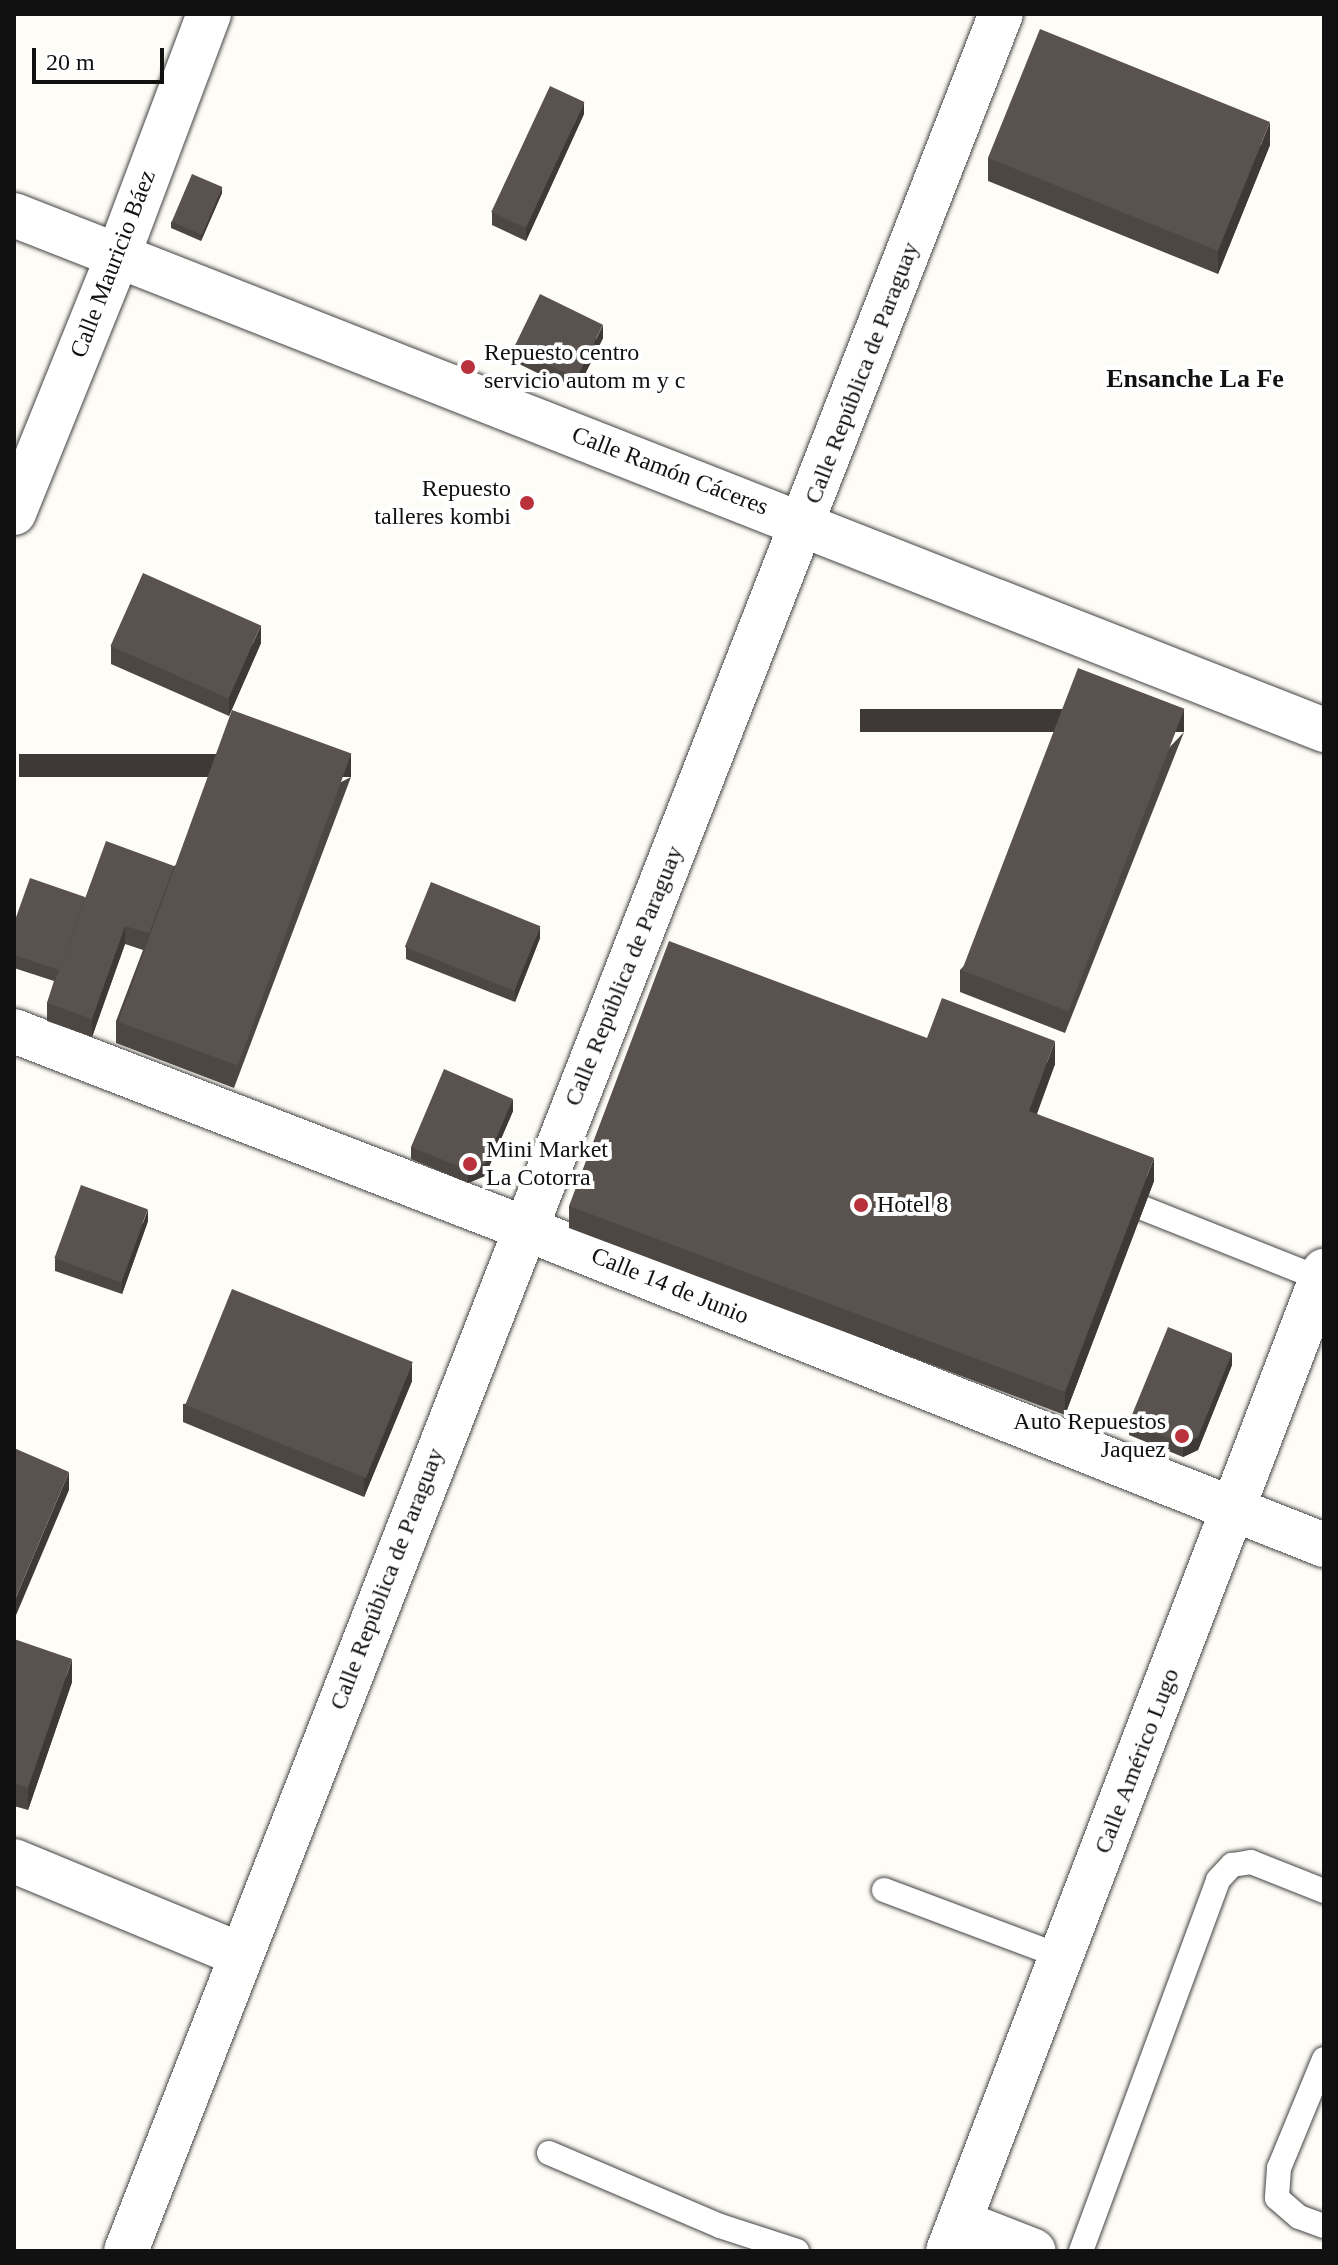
<!DOCTYPE html>
<html>
<head>
<meta charset="utf-8">
<style>
  body { margin:0 }
  #map { position:relative; width:1338px; height:2265px; overflow:hidden; background:#fefcf6; font-family:Georgia,serif }
  div>[style] { position:absolute }
  [style*='--x'] { left:calc(var(--x)*1px); top:calc(var(--y)*1px); width:calc(var(--w)*1px); rotate:calc(var(--a)*1deg) }
  .roads { filter:drop-shadow(0 0 2px #444) drop-shadow(0 0 2px #444) }
  .lane>* { height:24px; margin:-12px; padding:0 12px; transform-origin:12px; border-radius:12px; background:#fff }
  .street>* { height:44px; margin:-22px; padding:0 22px; transform-origin:22px; border-radius:22px; background:#fff }
  .wall>* { inset:0; background:#4d4743 }
  .shaded-wall>* { inset:0; background:#3e3937; transform-origin:0 0 }
  .building>* { inset:0; background:#59524e; transform-origin:0 0 }
  .dots>* { width:22px; height:22px; translate:-50% -50%; box-sizing:border-box; border:4px solid #fff; border-radius:50% }
  span { translate:-50% -50%; white-space:nowrap; text-align:center; line-height:1.15; -webkit-text-stroke:8px #fff; paint-order:stroke }
  .street-label { font-size:24px; color:#111 }
  .poi-label { font-size:24px; color:#111 }
  .left { translate:0 -50%; text-align:left }
  .right { translate:-100% -50%; text-align:right }
  .neighbourhood-label { font-size:26px; color:#111; font-weight:700 }
  .frame { position:absolute; inset:0; border:16px solid #111; pointer-events:none }
  .scale { position:absolute; left:32px; top:48px; width:132px; height:36px; box-sizing:border-box; border:4px solid #111; border-top:0; padding-left:10px; font-size:24px; line-height:28px; white-space:nowrap; color:#111; -webkit-text-stroke:6px #fff; paint-order:stroke }
</style>
</head>
<body>
<div id="map">
  <div class="roads">
    <div class="lane">
      <i style="--x:1115;--y:1197;--w:222;--a:21.7"></i>
      <i style="--x:884;--y:1890;--w:190;--a:20.6"></i>
      <i style="--x:1324;--y:2059;--w:118;--a:112.4"></i>
      <i style="--x:1279;--y:2168;--w:30;--a:94"></i>
      <i style="--x:1277;--y:2198;--w:29;--a:41"></i>
      <i style="--x:1299;--y:2217;--w:27;--a:20"></i>
      <i style="--x:549;--y:2153;--w:186;--a:23.1"></i>
      <i style="--x:720;--y:2226;--w:81;--a:18"></i>
      <i style="--x:1081;--y:2251;--w:395;--a:-69.7"></i>
      <i style="--x:1218;--y:1880;--w:21;--a:-47"></i>
      <i style="--x:1232;--y:1865;--w:19;--a:-9"></i>
      <i style="--x:1251;--y:1862;--w:79;--a:21.7"></i>
    </div>
    <div class="street">
      <i style="--x:14;--y:215;--w:1408;--a:21.46"></i>
      <i style="--x:14;--y:513;--w:277;--a:-68"></i>
      <i style="--x:118;--y:256;--w:259;--a:-69.4"></i>
      <i style="--x:14;--y:1031;--w:547;--a:21.12"></i>
      <i style="--x:524;--y:1228;--w:861;--a:21.62"></i>
      <i style="--x:14;--y:1861;--w:243;--a:22.5"></i>
      <i style="--x:960;--y:2222;--w:79;--a:21.4"></i>
      <i style="--x:126;--y:2251;--w:2402;--a:-68.64"></i>
      <i style="--x:948;--y:2251;--w:1050;--a:-69.01"></i>
    </div>
  </div>
  <div class="wall">
    <i style="clip-path:polygon(584px 114px,526px 241px,492px 225px,492px 212px)"></i>
    <i style="clip-path:polygon(1270px 145px,1218px 274px,988px 181px,988px 158px)"></i>
    <i style="clip-path:polygon(222px 193px,201px 241px,171px 228px,171px 222px)"></i>
    <i style="clip-path:polygon(603px 338px,576px 392px,513px 361px,513px 348px)"></i>
    <i style="clip-path:polygon(261px 643px,229px 716px,111px 664px,111px 646px)"></i>
    <i style="clip-path:polygon(1184px 732px,1065px 1033px,960px 992px,960px 970px)"></i>
    <i style="clip-path:polygon(351px 777px,234px 1088px,116px 1043px,116px 1021px,143px 950px,125px 944px,92px 1037px,47px 1021px,47px 1003px,54px 981px,14px 968px,14px 923px,174px 866px)"></i>
    <i style="clip-path:polygon(540px 938px,515px 1002px,406px 959px,406px 947px)"></i>
    <i style="clip-path:polygon(927px 1038px,1055px 1064px,1037px 1114px,1154px 1181px,1065px 1415px,569px 1228px,569px 1206px)"></i>
    <i style="clip-path:polygon(513px 1111px,485px 1176px,468px 1183px,411px 1159px,411px 1147px)"></i>
    <i style="clip-path:polygon(148px 1221px,122px 1294px,55px 1271px,55px 1259px)"></i>
    <i style="clip-path:polygon(1232px 1365px,1198px 1450px,1183px 1457px,1129px 1435px,1129px 1422px)"></i>
    <i style="clip-path:polygon(412px 1381px,364px 1497px,183px 1422px,183px 1404px)"></i>
    <i style="clip-path:polygon(14px 1639px,72px 1682px,28px 1810px,14px 1806px)"></i>
  </div>
  <div class="shaded-wall">
    <i style="clip-path:polygon(584px 102px,584px 114px,526px 241px,526px 228px)"></i>
    <i style="clip-path:polygon(1270px 122px,1270px 145px,1218px 274px,1218px 251px)"></i>
    <i style="clip-path:polygon(222px 187px,222px 193px,201px 241px,201px 234px)"></i>
    <i style="clip-path:polygon(603px 325px,603px 338px,576px 392px,576px 380px)"></i>
    <i style="clip-path:polygon(261px 625px,261px 643px,229px 716px,229px 698px)"></i>
    <i style="left:1184px;top:709px;width:23px;height:324px;rotate:90deg"></i>
    <i style="left:351px;top:754px;width:23px;height:332px;rotate:90deg"></i>
    <i style="clip-path:polygon(125px 926px,125px 944px,92px 1037px,92px 1019px)"></i>
    <i style="clip-path:polygon(540px 926px,540px 938px,515px 1002px,515px 990px)"></i>
    <i style="clip-path:polygon(1055px 1041px,1055px 1064px,1029px 1134px,1029px 1111px)"></i>
    <i style="clip-path:polygon(513px 1099px,513px 1111px,485px 1176px,468px 1183px,468px 1170px)"></i>
    <i style="clip-path:polygon(1154px 1158px,1154px 1181px,1065px 1415px,1065px 1392px)"></i>
    <i style="clip-path:polygon(148px 1209px,148px 1221px,122px 1294px,122px 1282px)"></i>
    <i style="clip-path:polygon(1232px 1353px,1232px 1365px,1198px 1450px,1183px 1457px,1183px 1444px)"></i>
    <i style="clip-path:polygon(412px 1363px,412px 1381px,364px 1497px,364px 1479px)"></i>
    <i style="clip-path:polygon(69px 1472px,69px 1490px,14px 1620px,14px 1602px)"></i>
    <i style="clip-path:polygon(72px 1659px,72px 1682px,28px 1810px,28px 1788px)"></i>
  </div>
  <div class="building">
    <i style="left:1040px;top:29px;width:248px;height:139px;rotate:22deg"></i>
    <i style="left:550px;top:86px;width:38px;height:139px;rotate:25deg"></i>
    <i style="left:192px;top:174px;width:33px;height:52px;rotate:23deg"></i>
    <i style="left:540px;top:294px;width:70px;height:60px;rotate:26deg"></i>
    <i style="left:143px;top:573px;width:129px;height:80px;rotate:24deg"></i>
    <i style="left:1078px;top:668px;width:114px;height:324px;rotate:21deg"></i>
    <i style="left:232px;top:710px;width:127px;height:332px;rotate:20deg"></i>
    <i style="clip-path:polygon(106px 841px,174px 866px,149px 933px,125px 926px,92px 1019px,47px 1003px)"></i>
    <i style="clip-path:polygon(30px 878px,85px 897px,59px 970px,14px 955px,14px 923px)"></i>
    <i style="left:431px;top:882px;width:118px;height:70px;rotate:22deg"></i>
    <i style="clip-path:polygon(669px 941px,927px 1038px,942px 998px,1055px 1041px,1029px 1111px,1154px 1158px,1065px 1392px,569px 1206px)"></i>
    <i style="clip-path:polygon(444px 1069px,513px 1099px,485px 1164px,468px 1170px,411px 1147px)"></i>
    <i style="left:81px;top:1185px;width:71px;height:78px;rotate:20deg"></i>
    <i style="left:232px;top:1289px;width:195px;height:125px;rotate:22deg"></i>
    <i style="clip-path:polygon(1168px 1327px,1232px 1353px,1198px 1437px,1183px 1444px,1129px 1422px)"></i>
    <i style="clip-path:polygon(14px 1448px,69px 1472px,14px 1602px)"></i>
    <i style="clip-path:polygon(14px 1639px,72px 1659px,28px 1788px,14px 1783px)"></i>
  </div>
  <div class="dots">
    <i style="left:468px;top:367px;background:#b8313b"></i>
    <i style="left:527px;top:503px;background:#b8313b"></i>
    <i style="left:470px;top:1164px;background:#b8313b"></i>
    <i style="left:861px;top:1205px;background:#b8313b"></i>
    <i style="left:1182px;top:1436px;background:#b8313b"></i>
  </div>
  <div class="street-label">
    <span style="left:113px;top:264px;rotate:-69deg">Calle Mauricio Báez</span>
    <span style="left:862px;top:373px;rotate:-69deg">Calle República de Paraguay</span>
    <span style="left:670px;top:471px;rotate:21deg">Calle Ramón Cáceres</span>
    <span style="left:624px;top:976px;rotate:-68deg">Calle República de Paraguay</span>
    <span style="left:670px;top:1286px;rotate:22deg">Calle 14 de Junio</span>
    <span style="left:387px;top:1579px;rotate:-69deg">Calle República de Paraguay</span>
    <span style="left:1137px;top:1761px;rotate:-69deg">Calle Américo Lugo</span>
  </div>
  <div class="poi-label">
    <span class="left" style="left:484px;top:367px">Repuesto centro<br>servicio autom m y c</span>
    <span class="right" style="left:511px;top:503px">Repuesto<br>talleres kombi</span>
    <span class="left" style="left:486px;top:1164px">Mini Market<br>La Cotorra</span>
    <span class="left" style="left:877px;top:1205px">Hotel 8</span>
    <span class="right" style="left:1166px;top:1436px">Auto Repuestos<br>Jaquez</span>
  </div>
  <div class="neighbourhood-label">
    <span style="left:1195px;top:379px">Ensanche La Fe</span>
  </div>
  <div class="frame"></div>
  <div class="scale">20 m</div>
</div>
</body>
</html>
